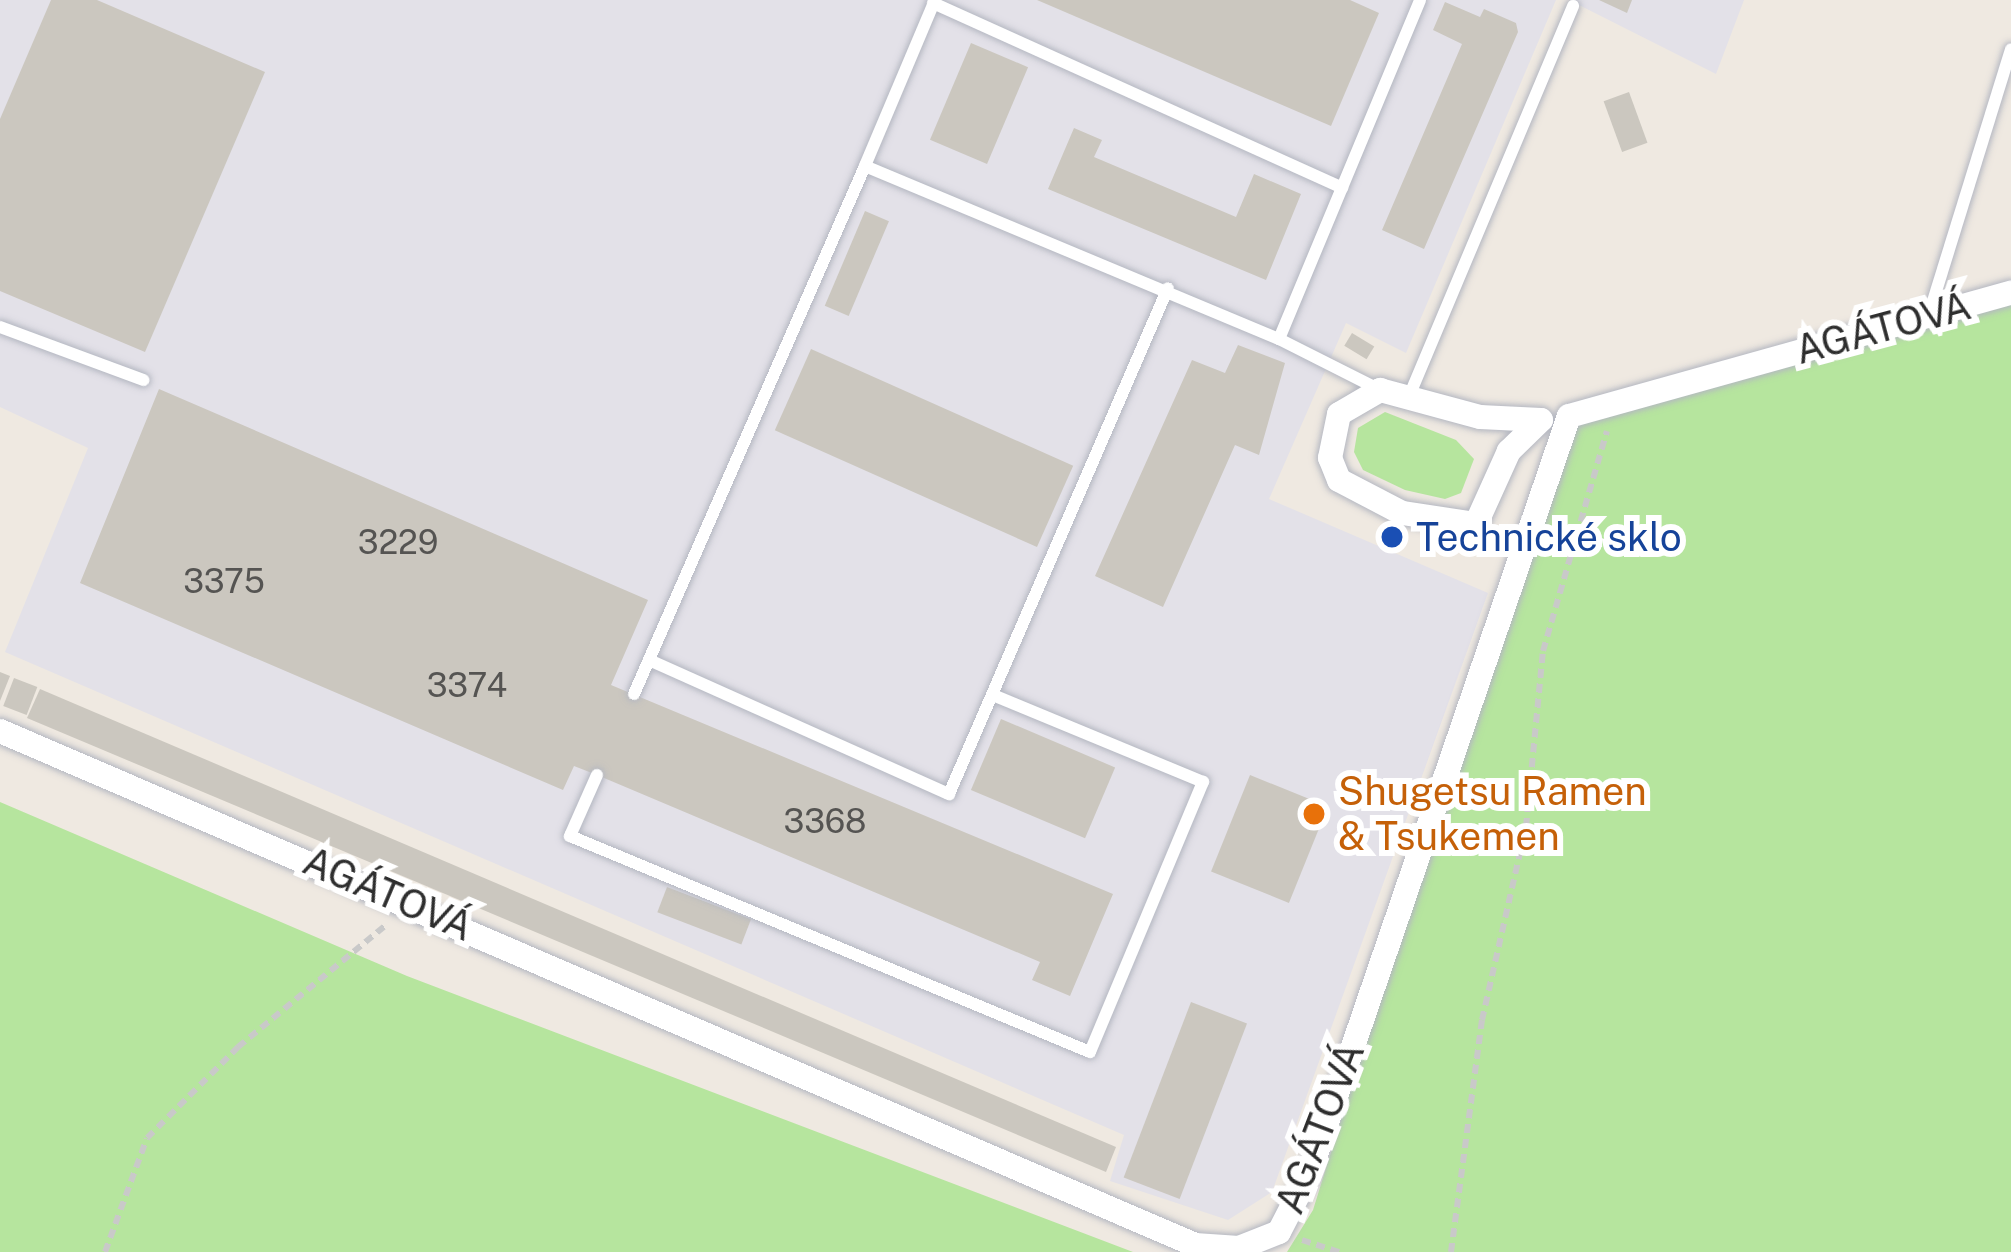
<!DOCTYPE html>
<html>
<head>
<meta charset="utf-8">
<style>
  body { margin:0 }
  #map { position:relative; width:2011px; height:1252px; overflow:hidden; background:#efe9e1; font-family:"Public Sans",sans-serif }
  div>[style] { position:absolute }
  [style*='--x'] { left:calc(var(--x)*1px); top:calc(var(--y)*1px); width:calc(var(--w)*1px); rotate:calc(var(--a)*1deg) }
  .industrial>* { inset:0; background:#e3e1e8 }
  .green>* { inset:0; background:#b6e59e }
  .building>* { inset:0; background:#cbc7bf; transform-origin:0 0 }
  .path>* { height:6px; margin-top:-3px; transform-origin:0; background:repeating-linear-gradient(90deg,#c9c9c9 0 9px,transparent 0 15px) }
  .roads { filter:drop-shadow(0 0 3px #b4b7c1) drop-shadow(0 0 3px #b4b7c1) }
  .service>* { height:12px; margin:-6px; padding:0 6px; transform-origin:6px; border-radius:6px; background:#fff }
  .minor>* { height:24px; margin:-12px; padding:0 12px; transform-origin:12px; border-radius:12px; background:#fff }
  .dots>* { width:33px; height:33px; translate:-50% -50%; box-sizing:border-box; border:6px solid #fff; border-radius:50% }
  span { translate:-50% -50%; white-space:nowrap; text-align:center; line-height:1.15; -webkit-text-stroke:12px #fff; paint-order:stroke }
  .number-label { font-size:33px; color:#555452 }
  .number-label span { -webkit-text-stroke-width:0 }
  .street-label { font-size:39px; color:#2e2e2e }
  .transit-label { font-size:39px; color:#164399 }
  .left { translate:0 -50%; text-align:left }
  .food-label { font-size:39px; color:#c56008 }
</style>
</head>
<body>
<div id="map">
  <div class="industrial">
    <i style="clip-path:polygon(0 0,1556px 0,1406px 353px,1346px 323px,1269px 499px,1488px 593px,1272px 1192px,1228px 1220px,1110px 1181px,1124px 1135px,5px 652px,88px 448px,0 407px)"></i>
    <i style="clip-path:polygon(1569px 0,1744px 0,1716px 74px)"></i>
  </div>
  <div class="green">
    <i style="clip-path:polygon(2011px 294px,2011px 1252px,1287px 1252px,1313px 1210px,1517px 553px,1569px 416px)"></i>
    <i style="clip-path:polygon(1385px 412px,1456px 440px,1474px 459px,1461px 493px,1445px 499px,1405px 490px,1363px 470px,1354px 452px,1358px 428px)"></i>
    <i style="clip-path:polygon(0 802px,407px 976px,1133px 1252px,0 1252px)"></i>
  </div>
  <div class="building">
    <i style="clip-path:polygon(51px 0,97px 0,265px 72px,145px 352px,0 291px,0 119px)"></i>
    <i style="clip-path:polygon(1037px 0,1350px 0,1379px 13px,1331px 126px)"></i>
    <i style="clip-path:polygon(1599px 0,1632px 0,1627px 13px)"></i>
    <i style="clip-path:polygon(1445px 2px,1480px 17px,1484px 9px,1516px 23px,1518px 32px,1424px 249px,1382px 230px,1462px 44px,1433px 30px)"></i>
    <i style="left:971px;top:43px;width:62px;height:105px;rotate:23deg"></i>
    <i style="left:1629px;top:92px;width:54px;height:27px;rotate:70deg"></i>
    <i style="clip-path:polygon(1074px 128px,1102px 140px,1094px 157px,1236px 217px,1254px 174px,1301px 194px,1266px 280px,1048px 189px)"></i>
    <i style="left:865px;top:211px;width:26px;height:103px;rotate:23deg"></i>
    <i style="left:1352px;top:333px;width:26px;height:15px;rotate:31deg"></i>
    <i style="clip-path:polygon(1238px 345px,1285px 363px,1259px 455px,1235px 445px,1163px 607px,1095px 576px,1192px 360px,1225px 373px)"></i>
    <i style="left:811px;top:349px;width:287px;height:89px;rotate:24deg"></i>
    <i style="clip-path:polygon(159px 389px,648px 600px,611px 685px,1113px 894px,1070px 996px,1032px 980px,1040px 962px,597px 775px,574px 766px,563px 790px,80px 583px)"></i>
    <i style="clip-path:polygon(0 672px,10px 676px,0 701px)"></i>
    <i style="left:14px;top:678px;width:25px;height:30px;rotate:21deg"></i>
    <i style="clip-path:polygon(40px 689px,1116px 1147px,1106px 1172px,27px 718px)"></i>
    <i style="left:1001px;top:719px;width:124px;height:77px;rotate:23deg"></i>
    <i style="left:1250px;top:775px;width:84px;height:104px;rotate:22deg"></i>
    <i style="left:667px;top:887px;width:90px;height:27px;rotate:21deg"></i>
    <i style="left:1191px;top:1002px;width:60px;height:188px;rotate:21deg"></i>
  </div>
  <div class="path">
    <i style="--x:1302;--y:1240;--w:39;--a:18"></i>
    <i style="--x:105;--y:1252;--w:121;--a:-69.8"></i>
    <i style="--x:147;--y:1138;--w:129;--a:-45"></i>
    <i style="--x:238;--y:1047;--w:192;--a:-39.5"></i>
    <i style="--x:1451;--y:1252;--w:234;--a:-82.4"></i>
    <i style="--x:1482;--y:1020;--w:198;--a:-77.2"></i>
    <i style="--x:1526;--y:827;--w:177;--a:-84.5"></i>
    <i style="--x:1543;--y:651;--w:229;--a:-73.8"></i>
  </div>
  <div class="roads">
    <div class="service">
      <i style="--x:935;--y:0;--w:180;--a:112.9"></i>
      <i style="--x:865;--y:166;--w:449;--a:22.7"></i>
      <i style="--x:1279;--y:339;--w:367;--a:-67.4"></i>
      <i style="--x:933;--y:3;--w:449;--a:24.3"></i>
      <i style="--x:1929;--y:314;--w:277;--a:-72.8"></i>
      <i style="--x:0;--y:327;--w:153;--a:20.3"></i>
      <i style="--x:1279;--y:339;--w:113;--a:26.8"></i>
      <i style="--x:1410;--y:394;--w:421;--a:-67.2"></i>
      <i style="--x:649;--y:660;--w:329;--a:24.1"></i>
      <i style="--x:949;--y:794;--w:551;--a:-66.6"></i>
      <i style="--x:634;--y:694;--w:576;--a:-66.37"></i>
      <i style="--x:597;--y:775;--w:67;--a:113.9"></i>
      <i style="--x:570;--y:836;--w:563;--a:22.56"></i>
      <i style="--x:1090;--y:1052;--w:293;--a:-67.3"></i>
      <i style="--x:1203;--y:782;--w:227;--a:-157.5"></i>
    </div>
    <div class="minor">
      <i style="--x:1380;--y:390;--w:104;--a:15.1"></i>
      <i style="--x:1480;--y:417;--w:61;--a:2.8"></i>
      <i style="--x:1541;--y:420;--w:45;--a:135.9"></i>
      <i style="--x:1509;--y:451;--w:80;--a:114.3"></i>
      <i style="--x:1476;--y:524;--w:75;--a:-171.5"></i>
      <i style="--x:1402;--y:513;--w:71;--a:-152.4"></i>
      <i style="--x:1339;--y:480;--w:24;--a:-112"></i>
      <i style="--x:1330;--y:458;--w:45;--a:-78.4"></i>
      <i style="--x:1339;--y:414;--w:48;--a:-30.3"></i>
      <i style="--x:0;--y:731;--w:1301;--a:23.27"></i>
      <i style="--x:1195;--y:1245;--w:44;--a:3.9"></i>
      <i style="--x:1239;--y:1248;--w:43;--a:-21.8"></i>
      <i style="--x:1279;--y:1232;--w:68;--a:-62.7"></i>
      <i style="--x:1310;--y:1172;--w:799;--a:-71.09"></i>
      <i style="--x:1569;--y:416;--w:459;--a:-15.6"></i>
    </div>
  </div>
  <div class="dots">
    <i style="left:1392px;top:537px;background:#1a4fb4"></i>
    <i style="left:1314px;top:814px;background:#e8710a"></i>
  </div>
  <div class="number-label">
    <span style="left:398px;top:543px">3229</span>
    <span style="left:224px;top:582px">3375</span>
    <span style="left:467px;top:686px">3374</span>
    <span style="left:825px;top:822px">3368</span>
  </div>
  <div class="street-label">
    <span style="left:1883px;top:328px;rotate:-15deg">AGÁTOVÁ</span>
    <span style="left:388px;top:894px;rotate:23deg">AGÁTOVÁ</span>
    <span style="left:1320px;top:1128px;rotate:-69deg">AGÁTOVÁ</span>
  </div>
  <div class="transit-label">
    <span class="left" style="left:1416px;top:537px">Technické sklo</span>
  </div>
  <div class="food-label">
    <span class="left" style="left:1338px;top:814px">Shugetsu Ramen<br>&amp; Tsukemen</span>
  </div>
</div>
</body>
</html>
